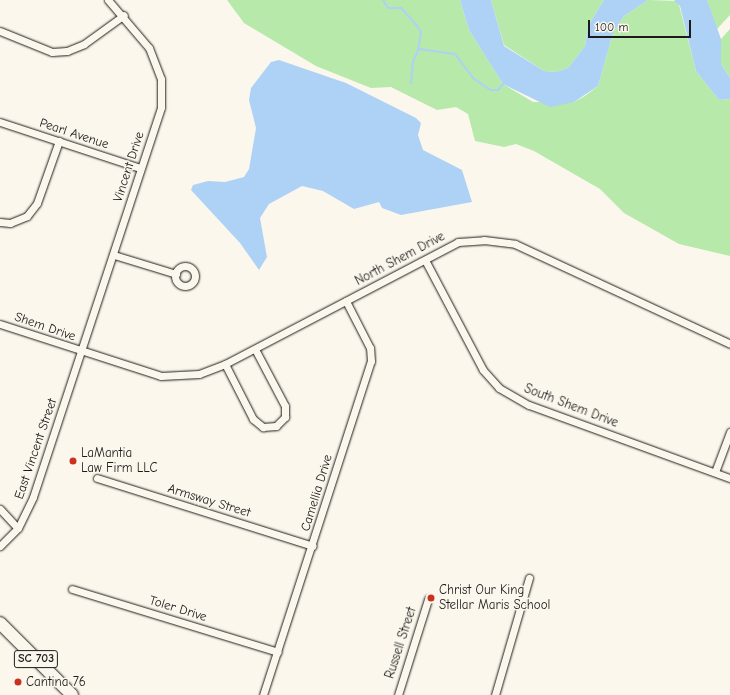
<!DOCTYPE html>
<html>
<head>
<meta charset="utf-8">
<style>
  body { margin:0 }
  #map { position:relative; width:730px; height:695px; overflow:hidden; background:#fbf7ec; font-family:"Comic Neue",sans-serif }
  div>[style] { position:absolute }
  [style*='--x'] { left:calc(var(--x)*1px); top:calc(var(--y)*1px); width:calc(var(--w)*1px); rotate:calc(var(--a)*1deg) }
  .green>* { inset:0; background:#b6e9aa }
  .water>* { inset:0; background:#add2f6 }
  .stream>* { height:2px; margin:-1px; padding:0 1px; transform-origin:1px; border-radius:1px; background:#add2f6 }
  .roads { filter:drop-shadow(0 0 1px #1c1c1c) drop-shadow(0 0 1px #1c1c1c) }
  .minor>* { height:7px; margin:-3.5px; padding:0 3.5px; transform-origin:3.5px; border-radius:3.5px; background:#fbf7ec }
  .minor>.ring { margin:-3.5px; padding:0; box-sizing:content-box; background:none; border:7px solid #fbf7ec; border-radius:50% }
  .primary>* { height:12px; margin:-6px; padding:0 6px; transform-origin:6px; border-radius:6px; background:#fbf7ec }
  .dots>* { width:11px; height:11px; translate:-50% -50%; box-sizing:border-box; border:2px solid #fbf7ec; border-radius:50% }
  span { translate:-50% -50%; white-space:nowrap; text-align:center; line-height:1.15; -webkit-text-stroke:3px #fbf7ec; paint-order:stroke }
  .shield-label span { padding:1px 3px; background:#fbf7ec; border:1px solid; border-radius:3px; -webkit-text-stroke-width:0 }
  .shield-label { font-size:12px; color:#1c1c1c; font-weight:700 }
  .street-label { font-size:13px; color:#1c1c1c }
  .poi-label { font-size:13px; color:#1c1c1c }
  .left { translate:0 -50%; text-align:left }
  .scale { position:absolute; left:588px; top:20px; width:103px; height:18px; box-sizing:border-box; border:2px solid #1c1c1c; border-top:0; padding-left:5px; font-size:12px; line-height:14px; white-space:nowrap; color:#1c1c1c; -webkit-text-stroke:3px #fbf7ec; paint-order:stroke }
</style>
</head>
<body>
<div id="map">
  <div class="green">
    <i style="clip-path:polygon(227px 0,460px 0,469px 30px,503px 84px,533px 102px,574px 102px,585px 96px,598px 86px,613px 33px,624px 16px,648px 0,678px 1px,696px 71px,719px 100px,730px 99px,730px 256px,679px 244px,624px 213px,600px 189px,534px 151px,516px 144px,504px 147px,475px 141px,468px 114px,456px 107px,437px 110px,391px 87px,371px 88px,316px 66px,244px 23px)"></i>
    <i style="clip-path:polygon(491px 0,604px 0,588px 26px,585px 46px,568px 68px,556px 72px,544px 71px,504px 45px)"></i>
    <i style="clip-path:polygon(707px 0,730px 0,730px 15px,716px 30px)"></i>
    <i style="clip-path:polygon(730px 29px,730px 78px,721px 64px,719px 53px,721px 39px)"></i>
  </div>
  <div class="water">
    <i style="clip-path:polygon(460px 0,491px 0,504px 46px,544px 71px,556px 72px,568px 68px,585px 46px,588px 26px,604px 0,648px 0,624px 16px,613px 33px,598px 86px,574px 102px,550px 107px,503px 84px,469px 30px)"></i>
    <i style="clip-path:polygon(674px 0,707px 0,721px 39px,721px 64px,730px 78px,730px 99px,719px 100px,696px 71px,680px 6px)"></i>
    <i style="clip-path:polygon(279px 60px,346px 83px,416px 118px,421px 123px,418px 135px,423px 150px,462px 170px,472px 202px,401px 215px,382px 208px,379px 202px,354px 209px,323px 191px,302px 186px,269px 204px,260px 218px,267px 257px,259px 270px,240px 243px,191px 190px,193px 185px,208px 181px,225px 182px,244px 177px,249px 169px,256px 128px,249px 100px,251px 88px,271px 62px)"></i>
  </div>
  <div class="stream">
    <i style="--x:383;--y:0;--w:9;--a:58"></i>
    <i style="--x:388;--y:8;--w:13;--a:0"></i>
    <i style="--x:401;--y:8;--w:24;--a:48"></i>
    <i style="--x:417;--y:26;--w:7;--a:56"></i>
    <i style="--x:421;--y:32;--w:19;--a:99"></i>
    <i style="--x:411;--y:83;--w:22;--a:-85"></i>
    <i style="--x:413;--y:61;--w:13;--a:-63"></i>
    <i style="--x:419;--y:49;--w:36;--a:8"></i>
    <i style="--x:455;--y:54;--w:30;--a:53"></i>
    <i style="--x:473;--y:78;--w:22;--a:34"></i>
    <i style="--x:491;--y:90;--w:7;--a:0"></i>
    <i style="--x:498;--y:90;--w:8;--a:-50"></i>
  </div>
  <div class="roads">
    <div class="minor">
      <i style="--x:0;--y:31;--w:56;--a:22"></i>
      <i style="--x:52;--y:52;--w:15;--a:-4"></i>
      <i style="--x:67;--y:51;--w:18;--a:-22"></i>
      <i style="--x:84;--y:44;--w:49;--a:-35.9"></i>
      <i style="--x:0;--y:122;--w:147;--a:18.2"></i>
      <i style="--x:0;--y:222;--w:10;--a:6"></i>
      <i style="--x:10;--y:223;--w:18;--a:-22"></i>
      <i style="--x:27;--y:216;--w:16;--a:-52"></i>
      <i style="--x:37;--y:203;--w:66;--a:-70.5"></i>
      <i style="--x:114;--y:255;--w:65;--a:17"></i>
      <i style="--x:425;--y:260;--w:124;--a:62.2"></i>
      <i style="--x:483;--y:370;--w:24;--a:48"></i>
      <i style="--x:499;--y:388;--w:34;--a:30"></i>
      <i style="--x:529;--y:405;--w:214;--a:20"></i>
      <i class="ring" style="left:175px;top:266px;width:13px;height:13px"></i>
      <i style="--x:0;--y:324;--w:169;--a:17.9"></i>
      <i style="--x:161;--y:376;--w:38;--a:-3"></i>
      <i style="--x:199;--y:374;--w:28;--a:-21"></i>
      <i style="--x:225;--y:364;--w:263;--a:-27.6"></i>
      <i style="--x:458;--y:242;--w:26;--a:-4"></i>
      <i style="--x:484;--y:240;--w:31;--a:7"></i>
      <i style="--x:515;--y:244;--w:237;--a:24.9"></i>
      <i style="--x:225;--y:364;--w:62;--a:63"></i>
      <i style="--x:253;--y:419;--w:13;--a:39"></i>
      <i style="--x:263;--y:427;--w:13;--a:-4"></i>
      <i style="--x:276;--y:426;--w:13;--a:-45"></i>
      <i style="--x:285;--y:417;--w:11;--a:-90"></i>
      <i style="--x:285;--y:406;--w:64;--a:-117.8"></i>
      <i style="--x:715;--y:472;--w:43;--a:-69.4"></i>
      <i style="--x:97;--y:478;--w:226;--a:17.5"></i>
      <i style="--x:0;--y:509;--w:26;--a:47"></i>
      <i style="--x:0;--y:546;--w:25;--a:-45"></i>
      <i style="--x:18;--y:528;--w:34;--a:-64"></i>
      <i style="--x:33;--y:497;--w:410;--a:-71.8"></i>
      <i style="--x:161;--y:107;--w:28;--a:-90"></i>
      <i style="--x:161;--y:79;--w:33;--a:-111"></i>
      <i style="--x:149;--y:48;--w:63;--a:-130.5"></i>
      <i style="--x:72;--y:589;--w:215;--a:17"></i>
      <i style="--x:263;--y:695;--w:351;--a:-72.1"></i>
      <i style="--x:371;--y:361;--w:13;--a:-94"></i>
      <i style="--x:370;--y:348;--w:53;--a:-117.1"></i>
      <i style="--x:398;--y:695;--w:101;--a:-72.6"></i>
      <i style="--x:495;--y:695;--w:122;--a:-73.8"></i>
    </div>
    <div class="primary">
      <i style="--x:0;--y:623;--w:102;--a:45"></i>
    </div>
  </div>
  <div class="dots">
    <i style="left:73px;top:461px;background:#c8321e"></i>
    <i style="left:431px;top:598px;background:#c8321e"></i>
    <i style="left:18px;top:682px;background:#c8321e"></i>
  </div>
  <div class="shield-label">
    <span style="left:36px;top:659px">SC 703</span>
  </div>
  <div class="street-label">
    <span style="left:74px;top:134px;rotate:18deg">Pearl Avenue</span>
    <span style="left:129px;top:167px;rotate:-72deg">Vincent Drive</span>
    <span style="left:400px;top:259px;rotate:-28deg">North Shem Drive</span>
    <span style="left:45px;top:327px;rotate:19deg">Shem Drive</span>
    <span style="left:571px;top:406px;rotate:21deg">South Shem Drive</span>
    <span style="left:36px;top:449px;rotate:-71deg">East Vincent Street</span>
    <span style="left:317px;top:493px;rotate:-73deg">Camellia Drive</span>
    <span style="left:209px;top:501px;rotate:17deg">Armsway Street</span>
    <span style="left:178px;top:609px;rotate:17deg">Toler Drive</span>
    <span style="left:401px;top:643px;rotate:-72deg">Russell Street</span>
  </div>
  <div class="poi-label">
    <span class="left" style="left:81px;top:461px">LaMantia<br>Law Firm LLC</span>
    <span class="left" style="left:439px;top:598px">Christ Our King<br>Stellar Maris School</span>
    <span class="left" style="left:26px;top:682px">Cantina 76</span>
  </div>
  <div class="scale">100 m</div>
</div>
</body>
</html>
